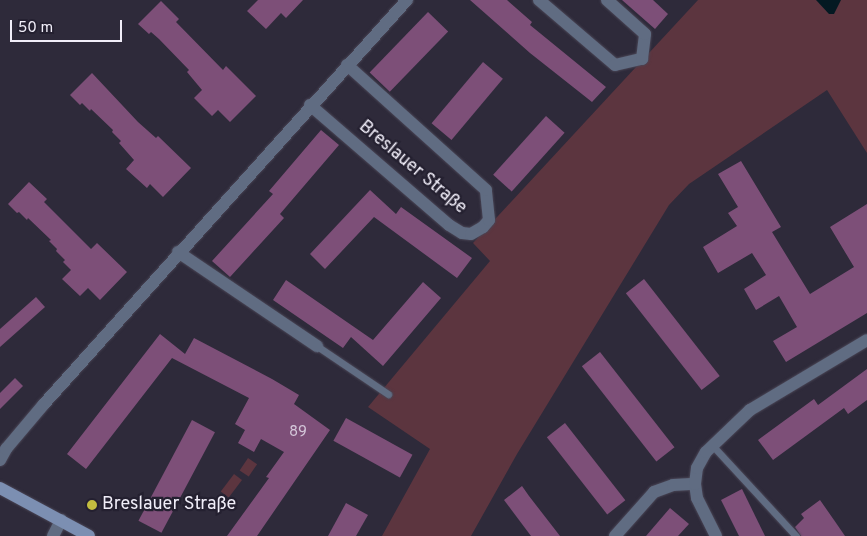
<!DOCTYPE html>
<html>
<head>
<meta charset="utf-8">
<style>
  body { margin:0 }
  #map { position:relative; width:867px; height:536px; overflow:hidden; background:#2e2a3a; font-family:Overpass,sans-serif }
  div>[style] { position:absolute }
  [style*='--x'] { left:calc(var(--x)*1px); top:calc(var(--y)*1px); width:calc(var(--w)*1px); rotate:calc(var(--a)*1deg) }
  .green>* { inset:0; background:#5c353f; transform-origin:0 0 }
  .water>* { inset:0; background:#041922 }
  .building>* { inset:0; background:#7d4f78; transform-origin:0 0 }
  .roads { filter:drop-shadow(0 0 1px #494555) drop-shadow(0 0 1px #494555) }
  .lane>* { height:7px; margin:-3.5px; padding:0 3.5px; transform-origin:3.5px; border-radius:3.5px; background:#606c82 }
  .street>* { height:12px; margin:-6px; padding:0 6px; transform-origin:6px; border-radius:6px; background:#606c82 }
  .secondary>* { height:12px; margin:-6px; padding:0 6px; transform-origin:6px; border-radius:6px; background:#7c8fb2 }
  .dots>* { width:14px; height:14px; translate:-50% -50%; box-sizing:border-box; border:2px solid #242030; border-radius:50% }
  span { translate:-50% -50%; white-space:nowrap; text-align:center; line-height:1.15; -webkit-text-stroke:4.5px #242030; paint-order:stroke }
  .number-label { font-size:15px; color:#d4c6d9 }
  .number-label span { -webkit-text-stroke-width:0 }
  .street-label { font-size:18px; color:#f1eef9 }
  .poi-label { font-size:18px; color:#f1eef9 }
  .left { translate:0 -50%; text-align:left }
  .scale { position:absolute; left:10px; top:20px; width:112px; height:22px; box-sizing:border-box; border:2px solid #f1eef9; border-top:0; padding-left:6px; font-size:15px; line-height:18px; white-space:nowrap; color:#f1eef9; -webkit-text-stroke:4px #242030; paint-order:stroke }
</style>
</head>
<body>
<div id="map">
  <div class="green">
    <i style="clip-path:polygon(698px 0,867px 0,867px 153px,827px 90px,689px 184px,669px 205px,517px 454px,471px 536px,382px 536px,430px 449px,368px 407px,490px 261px,473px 243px)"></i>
    <i style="left:248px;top:458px;width:11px;height:15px;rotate:34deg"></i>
    <i style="left:234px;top:474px;width:10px;height:22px;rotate:37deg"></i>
  </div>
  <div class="water">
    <i style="clip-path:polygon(816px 0,841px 0,834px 14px,829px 14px)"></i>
  </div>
  <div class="building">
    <i style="clip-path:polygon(258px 0,303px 0,286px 18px,281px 13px,266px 29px,247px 11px)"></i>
    <i style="clip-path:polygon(470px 0,507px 0,532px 22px,530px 25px,606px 87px,592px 102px,530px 53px)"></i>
    <i style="clip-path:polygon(622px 0,653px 0,668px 14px,655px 29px)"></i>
    <i style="clip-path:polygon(161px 1px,179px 19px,176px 22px,223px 70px,226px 66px,256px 96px,230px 122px,218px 110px,212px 116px,194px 98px,202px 90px,187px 72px,189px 70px,159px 39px,151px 32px,149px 34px,138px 24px)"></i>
    <i style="left:428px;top:12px;width:28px;height:84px;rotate:44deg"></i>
    <i style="left:483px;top:62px;width:26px;height:80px;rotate:40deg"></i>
    <i style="clip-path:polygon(92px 73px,138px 122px,156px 138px,158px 136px,191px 168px,163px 197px,150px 184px,147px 188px,126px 169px,134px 160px,119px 143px,121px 141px,112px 132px,113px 130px,91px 109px,90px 111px,82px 103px,80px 105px,70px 95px)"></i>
    <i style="left:546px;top:116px;width:25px;height:79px;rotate:42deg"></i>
    <i style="clip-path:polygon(321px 130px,339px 145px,280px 214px,284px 218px,230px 277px,212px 261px,273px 194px,269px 191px)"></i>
    <i style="clip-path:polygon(741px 161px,781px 227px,772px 232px,810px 294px,854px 267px,830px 227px,867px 204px,867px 313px,786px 362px,773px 341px,797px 327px,779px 296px,756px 310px,744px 289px,766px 275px,752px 253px,718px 273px,703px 247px,737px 226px,728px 213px,738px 207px,718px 174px)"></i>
    <i style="clip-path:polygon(29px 182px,47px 199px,44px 202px,91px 249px,97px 243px,127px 272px,100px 300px,88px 288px,80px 296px,62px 279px,71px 270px,63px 262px,65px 260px,56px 251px,57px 249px,49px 241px,51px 240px,28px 218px,27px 220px,19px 212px,17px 213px,8px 204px)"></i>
    <i style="clip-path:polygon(370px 190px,396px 214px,401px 207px,472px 258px,457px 278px,374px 217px,325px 269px,310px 254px)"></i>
    <i style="left:644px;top:279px;width:123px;height:23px;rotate:52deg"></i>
    <i style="clip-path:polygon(286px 280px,373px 340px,423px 282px,441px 298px,383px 366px,351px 337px,343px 348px,273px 300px)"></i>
    <i style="clip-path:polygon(36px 297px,45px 307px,0 347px,0 329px)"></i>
    <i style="clip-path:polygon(160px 334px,185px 354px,194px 338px,272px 379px,299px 395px,294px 404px,330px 430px,257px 536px,227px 536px,269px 478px,266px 477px,284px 452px,261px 439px,254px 452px,238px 443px,245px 430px,235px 424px,249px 398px,172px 358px,86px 469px,67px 454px)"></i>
    <i style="left:600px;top:352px;width:121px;height:23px;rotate:52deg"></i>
    <i style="clip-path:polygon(867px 369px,867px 400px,848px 414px,844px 408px,773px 460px,758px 440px,814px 399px,818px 405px)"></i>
    <i style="clip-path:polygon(15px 378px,23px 386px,0 409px,0 393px)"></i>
    <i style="left:346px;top:418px;width:76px;height:26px;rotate:29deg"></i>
    <i style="left:192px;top:420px;width:26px;height:114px;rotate:28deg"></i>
    <i style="left:565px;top:423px;width:98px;height:23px;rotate:52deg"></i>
    <i style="clip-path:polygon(522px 486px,529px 496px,560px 536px,531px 536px,504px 500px)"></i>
    <i style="clip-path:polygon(742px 489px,765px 536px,739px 536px,721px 500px)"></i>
    <i style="clip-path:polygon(820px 500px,834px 520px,845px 536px,801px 536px,795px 527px,804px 518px,801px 514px)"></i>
    <i style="clip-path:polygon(346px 503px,368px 515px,356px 536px,328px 536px)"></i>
    <i style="clip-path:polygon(670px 508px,689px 524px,678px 536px,646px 536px)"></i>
  </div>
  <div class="roads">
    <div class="lane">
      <i style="--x:317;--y:346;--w:86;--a:34.1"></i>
      <i style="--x:712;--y:445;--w:124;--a:47.3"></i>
    </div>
    <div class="street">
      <i style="--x:539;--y:0;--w:100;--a:40.5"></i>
      <i style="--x:615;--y:65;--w:28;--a:-13"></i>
      <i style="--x:642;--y:59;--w:25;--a:-83"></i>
      <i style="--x:645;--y:34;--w:51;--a:-138.2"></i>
      <i style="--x:310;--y:105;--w:184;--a:40.8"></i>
      <i style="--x:449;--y:225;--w:15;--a:32"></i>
      <i style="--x:462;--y:233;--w:9;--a:6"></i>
      <i style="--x:471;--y:234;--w:14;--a:-30"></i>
      <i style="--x:483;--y:227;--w:9;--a:-49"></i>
      <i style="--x:489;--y:220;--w:30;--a:-96"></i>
      <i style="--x:486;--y:190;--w:187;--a:-138"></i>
      <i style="--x:178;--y:252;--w:168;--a:34.1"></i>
      <i style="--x:0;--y:460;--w:13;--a:-61"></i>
      <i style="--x:6;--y:449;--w:59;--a:-49.8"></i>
      <i style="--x:44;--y:404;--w:543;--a:-48.06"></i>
      <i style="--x:53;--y:536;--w:18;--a:-63"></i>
      <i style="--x:615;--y:536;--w:59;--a:-48.4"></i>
      <i style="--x:654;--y:492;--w:20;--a:-20"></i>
      <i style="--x:673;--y:485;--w:22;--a:-3"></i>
      <i style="--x:716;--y:536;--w:42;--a:-116.6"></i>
      <i style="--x:697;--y:498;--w:14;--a:-98"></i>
      <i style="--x:695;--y:484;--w:16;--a:-83"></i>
      <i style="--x:697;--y:468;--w:18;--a:-61"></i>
      <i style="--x:706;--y:452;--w:61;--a:-43.7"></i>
      <i style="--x:750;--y:410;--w:136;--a:-30.9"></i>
    </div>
    <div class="secondary">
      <i style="--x:0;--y:488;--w:101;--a:28.3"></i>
    </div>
  </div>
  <div class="dots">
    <i style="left:92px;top:505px;background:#c3bd3f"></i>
  </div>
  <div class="number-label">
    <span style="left:298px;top:433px">89</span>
  </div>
  <div class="street-label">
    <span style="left:412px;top:168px;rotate:40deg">Breslauer Straße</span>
  </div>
  <div class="poi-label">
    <span class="left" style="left:102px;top:505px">Breslauer Straße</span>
  </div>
  <div class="scale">50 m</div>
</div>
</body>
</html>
